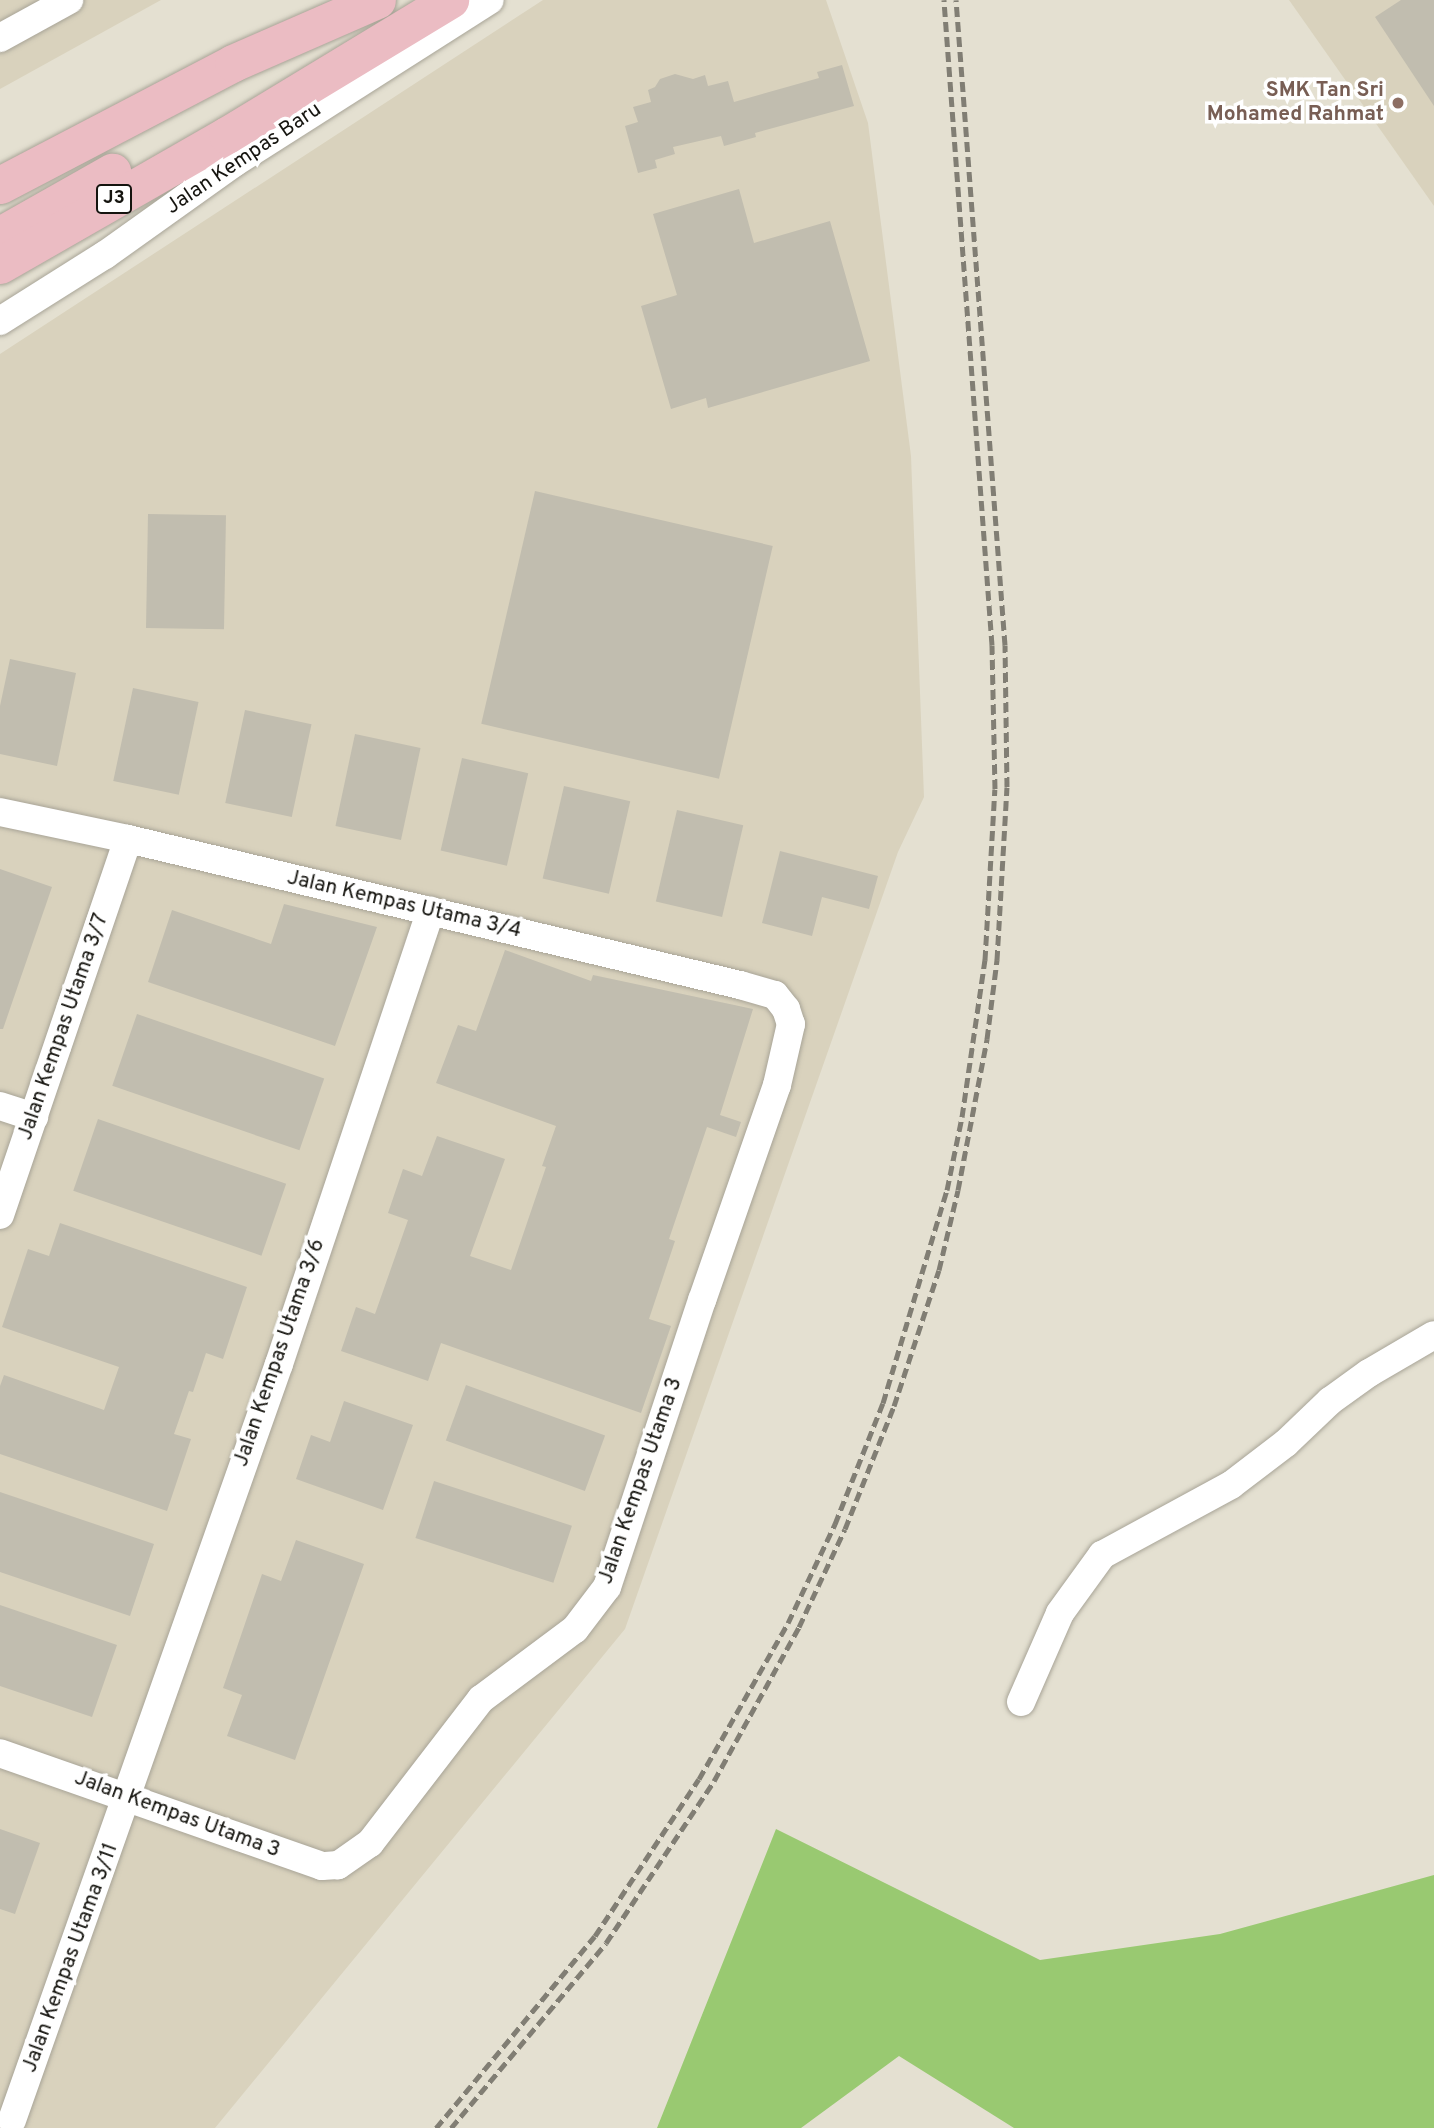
<!DOCTYPE html>
<html>
<head>
<meta charset="utf-8">
<style>
  body { margin:0 }
  #map { position:relative; width:1434px; height:2128px; overflow:hidden; background:#e4e0d1; font-family:Overpass,sans-serif }
  div>[style] { position:absolute }
  [style*='--x'] { left:calc(var(--x)*1px); top:calc(var(--y)*1px); width:calc(var(--w)*1px); rotate:calc(var(--a)*1deg) }
  .built>* { inset:0; background:#d9d2bd }
  .green>* { inset:0; background:#99c971 }
  .building>* { inset:0; background:#c1bdaf; transform-origin:0 0 }
  .roads { filter:drop-shadow(0 0 2px #a8a497) drop-shadow(0 0 2px #a8a497) }
  .minor>* { height:28px; margin:-14px; padding:0 14px; transform-origin:14px; border-radius:14px; background:#fff }
  .major>* { height:37px; margin:-18.5px; padding:0 18.5px; transform-origin:18.5px; border-radius:18.5px; background:#ebbcc3 }
  .rail>* { height:5px; margin-top:-2.5px; transform-origin:0; background:repeating-linear-gradient(90deg,#817e74 0 10px,transparent 0 15px) }
  .dots>* { width:19px; height:19px; translate:-50% -50%; box-sizing:border-box; border:4px solid #fff; border-radius:50% }
  span { translate:-50% -50%; white-space:nowrap; text-align:center; line-height:1.15; -webkit-text-stroke:7px #fff; paint-order:stroke }
  .shield-label span { padding:2px 5px; background:#fff; border:2px solid; border-radius:5px; -webkit-text-stroke-width:0 }
  .shield-label { font-size:19px; color:#15140f; font-weight:700 }
  .education-label { font-size:21px; color:#785e54; font-weight:700 }
  .right { translate:-100% -50%; text-align:right }
  .street-label { font-size:21px; color:#15140f }
</style>
</head>
<body>
<div id="map">
  <div class="built">
    <i style="clip-path:polygon(0 0,161px 0,0 89px)"></i>
    <i style="clip-path:polygon(543px 0,826px 0,868px 123px,911px 456px,924px 797px,898px 852px,625px 1629px,215px 2128px,0 2128px,0 354px)"></i>
    <i style="clip-path:polygon(1289px 0,1434px 0,1434px 206px)"></i>
  </div>
  <div class="green">
    <i style="clip-path:polygon(776px 1829px,1040px 1960px,1220px 1934px,1434px 1875px,1434px 2128px,1014px 2128px,899px 2056px,801px 2128px,657px 2128px)"></i>
  </div>
  <div class="building">
    <i style="clip-path:polygon(1401px 0,1434px 0,1434px 106px,1375px 17px)"></i>
    <i style="clip-path:polygon(842px 65px,854px 106px,755px 133px,756px 137px,724px 146px,721px 136px,673px 147px,675px 154px,655px 160px,657px 168px,638px 173px,625px 126px,638px 122px,633px 107px,651px 102px,648px 90px,655px 87px,660px 79px,675px 74px,693px 79px,705px 75px,708px 86px,728px 81px,734px 102px,819px 78px,817px 72px)"></i>
    <i style="clip-path:polygon(739px 189px,754px 243px,830px 221px,870px 361px,708px 408px,706px 398px,671px 409px,641px 306px,677px 295px,653px 214px)"></i>
    <i style="left:535px;top:491px;width:244px;height:239px;rotate:13deg"></i>
    <i style="left:148px;top:514px;width:78px;height:114px;rotate:1deg"></i>
    <i style="clip-path:polygon(10px 659px,76px 673px,57px 766px,0 754px,0 706px)"></i>
    <i style="left:133px;top:688px;width:67px;height:95px;rotate:12deg"></i>
    <i style="left:245px;top:710px;width:68px;height:95px;rotate:12deg"></i>
    <i style="left:355px;top:734px;width:67px;height:94px;rotate:12deg"></i>
    <i style="left:462px;top:758px;width:68px;height:95px;rotate:13deg"></i>
    <i style="left:564px;top:786px;width:68px;height:95px;rotate:13deg"></i>
    <i style="left:677px;top:810px;width:68px;height:94px;rotate:13deg"></i>
    <i style="clip-path:polygon(780px 851px,878px 876px,869px 909px,822px 897px,812px 936px,762px 923px)"></i>
    <i style="clip-path:polygon(0 869px,52px 887px,3px 1029px,0 1029px)"></i>
    <i style="clip-path:polygon(284px 904px,377px 927px,335px 1046px,148px 982px,172px 910px,271px 944px)"></i>
    <i style="clip-path:polygon(505px 950px,591px 981px,593px 975px,753px 1009px,720px 1115px,741px 1122px,736px 1137px,707px 1127px,669px 1239px,675px 1241px,649px 1319px,671px 1326px,641px 1413px,441px 1343px,428px 1381px,341px 1351px,356px 1307px,375px 1314px,408px 1220px,388px 1213px,403px 1169px,422px 1176px,437px 1136px,505px 1159px,470px 1256px,511px 1270px,546px 1167px,542px 1166px,556px 1126px,436px 1083px,458px 1025px,476px 1031px)"></i>
    <i style="left:137px;top:1014px;width:198px;height:76px;rotate:19deg"></i>
    <i style="left:98px;top:1119px;width:199px;height:76px;rotate:19deg"></i>
    <i style="clip-path:polygon(60px 1223px,247px 1287px,223px 1359px,206px 1353px,193px 1392px,189px 1391px,174px 1434px,191px 1439px,167px 1511px,0 1454px,0 1386px,4px 1375px,104px 1410px,119px 1367px,2px 1327px,28px 1249px,49px 1256px)"></i>
    <i style="left:466px;top:1385px;width:148px;height:59px;rotate:20deg"></i>
    <i style="clip-path:polygon(344px 1401px,413px 1425px,383px 1510px,296px 1479px,311px 1435px,330px 1442px)"></i>
    <i style="left:434px;top:1481px;width:145px;height:60px;rotate:18deg"></i>
    <i style="clip-path:polygon(0 1492px,154px 1544px,130px 1616px,0 1572px)"></i>
    <i style="clip-path:polygon(296px 1540px,364px 1564px,295px 1760px,227px 1736px,242px 1695px,223px 1688px,262px 1574px,281px 1581px)"></i>
    <i style="clip-path:polygon(0 1605px,117px 1645px,92px 1717px,0 1686px)"></i>
    <i style="clip-path:polygon(0 1829px,40px 1843px,15px 1914px,0 1909px)"></i>
  </div>
  <div class="roads">
    <div class="minor">
      <i style="--x:0;--y:38;--w:79;--a:-28.8"></i>
      <i style="--x:0;--y:321;--w:124;--a:-32.2"></i>
      <i style="--x:105;--y:255;--w:158;--a:-35.5"></i>
      <i style="--x:234;--y:163;--w:303;--a:-32.5"></i>
      <i style="--x:0;--y:812;--w:131;--a:11.9"></i>
      <i style="--x:128;--y:839;--w:629;--a:13.42"></i>
      <i style="--x:740;--y:985;--w:36;--a:16"></i>
      <i style="--x:775;--y:995;--w:18;--a:52"></i>
      <i style="--x:786;--y:1009;--w:16;--a:72"></i>
      <i style="--x:791;--y:1024;--w:63;--a:102.9"></i>
      <i style="--x:777;--y:1085;--w:228;--a:109.2"></i>
      <i style="--x:702;--y:1300;--w:302;--a:108.3"></i>
      <i style="--x:607;--y:1587;--w:53;--a:127.3"></i>
      <i style="--x:575;--y:1629;--w:117;--a:143.3"></i>
      <i style="--x:481;--y:1699;--w:182;--a:127.6"></i>
      <i style="--x:370;--y:1843;--w:39;--a:145"></i>
      <i style="--x:338;--y:1865;--w:16;--a:176"></i>
      <i style="--x:322;--y:1866;--w:341;--a:-160.7"></i>
      <i style="--x:0;--y:1106;--w:36;--a:18"></i>
      <i style="--x:0;--y:1215;--w:397;--a:-71.2"></i>
      <i style="--x:1021;--y:1702;--w:97;--a:-66.3"></i>
      <i style="--x:1060;--y:1613;--w:72;--a:-54.1"></i>
      <i style="--x:1102;--y:1555;--w:147;--a:-28.5"></i>
      <i style="--x:1231;--y:1485;--w:69;--a:-37.4"></i>
      <i style="--x:1286;--y:1443;--w:61;--a:-43.7"></i>
      <i style="--x:1330;--y:1401;--w:48;--a:-35.7"></i>
      <i style="--x:1369;--y:1373;--w:75;--a:-30.3"></i>
      <i style="--x:12;--y:2120;--w:802;--a:-70.55"></i>
      <i style="--x:279;--y:1364;--w:478;--a:-71.5"></i>
    </div>
    <div class="major">
      <i style="--x:0;--y:185;--w:263;--a:-27.6"></i>
      <i style="--x:233;--y:63;--w:157;--a:-23.6"></i>
      <i style="--x:0;--y:235;--w:129;--a:-29.4"></i>
      <i style="--x:0;--y:265;--w:262;--a:-29.8"></i>
      <i style="--x:227;--y:135;--w:261;--a:-31.2"></i>
    </div>
  </div>
  <div class="rail">
    <i style="--x:436;--y:2128;--w:249;--a:-50.4"></i>
    <i style="--x:595;--y:1936;--w:188;--a:-56.5"></i>
    <i style="--x:699;--y:1779;--w:180;--a:-60.3"></i>
    <i style="--x:788;--y:1623;--w:110;--a:-64.6"></i>
    <i style="--x:835;--y:1524;--w:130;--a:-68.4"></i>
    <i style="--x:883;--y:1403;--w:222;--a:-73.3"></i>
    <i style="--x:947;--y:1190;--w:75;--a:-78.4"></i>
    <i style="--x:962;--y:1117;--w:159;--a:-81.7"></i>
    <i style="--x:985;--y:960;--w:171;--a:-86.7"></i>
    <i style="--x:995;--y:789;--w:144;--a:-91.2"></i>
    <i style="--x:992;--y:645;--w:647;--a:-94.26"></i>
    <i style="--x:451;--y:2128;--w:241;--a:-50"></i>
    <i style="--x:606;--y:1943;--w:195;--a:-56.3"></i>
    <i style="--x:714;--y:1781;--w:176;--a:-61.1"></i>
    <i style="--x:799;--y:1627;--w:108;--a:-64.9"></i>
    <i style="--x:845;--y:1529;--w:132;--a:-68.3"></i>
    <i style="--x:894;--y:1406;--w:143;--a:-71.7"></i>
    <i style="--x:939;--y:1270;--w:82;--a:-76.6"></i>
    <i style="--x:958;--y:1190;--w:154;--a:-79.1"></i>
    <i style="--x:987;--y:1039;--w:80;--a:-82.8"></i>
    <i style="--x:997;--y:960;--w:173;--a:-86.7"></i>
    <i style="--x:1007;--y:787;--w:142;--a:-90.8"></i>
    <i style="--x:1005;--y:645;--w:647;--a:-94.34"></i>
  </div>
  <div class="dots">
    <i style="left:1398px;top:103px;background:#8d6e63"></i>
  </div>
  <div class="shield-label">
    <span style="left:114px;top:199px">J3</span>
  </div>
  <div class="education-label">
    <span class="right" style="left:1384px;top:103px">SMK Tan Sri<br>Mohamed Rahmat</span>
  </div>
  <div class="street-label">
    <span style="left:244px;top:159px;rotate:-34deg">Jalan Kempas Baru</span>
    <span style="left:404px;top:905px;rotate:13deg">Jalan Kempas Utama 3/4</span>
    <span style="left:64px;top:1027px;rotate:-71deg">Jalan Kempas Utama 3/7</span>
    <span style="left:280px;top:1353px;rotate:-71deg">Jalan Kempas Utama 3/6</span>
    <span style="left:641px;top:1481px;rotate:-71deg">Jalan Kempas Utama 3</span>
    <span style="left:177px;top:1815px;rotate:20deg">Jalan Kempas Utama 3</span>
    <span style="left:71px;top:1958px;rotate:-70deg">Jalan Kempas Utama 3/11</span>
  </div>
</div>
</body>
</html>
